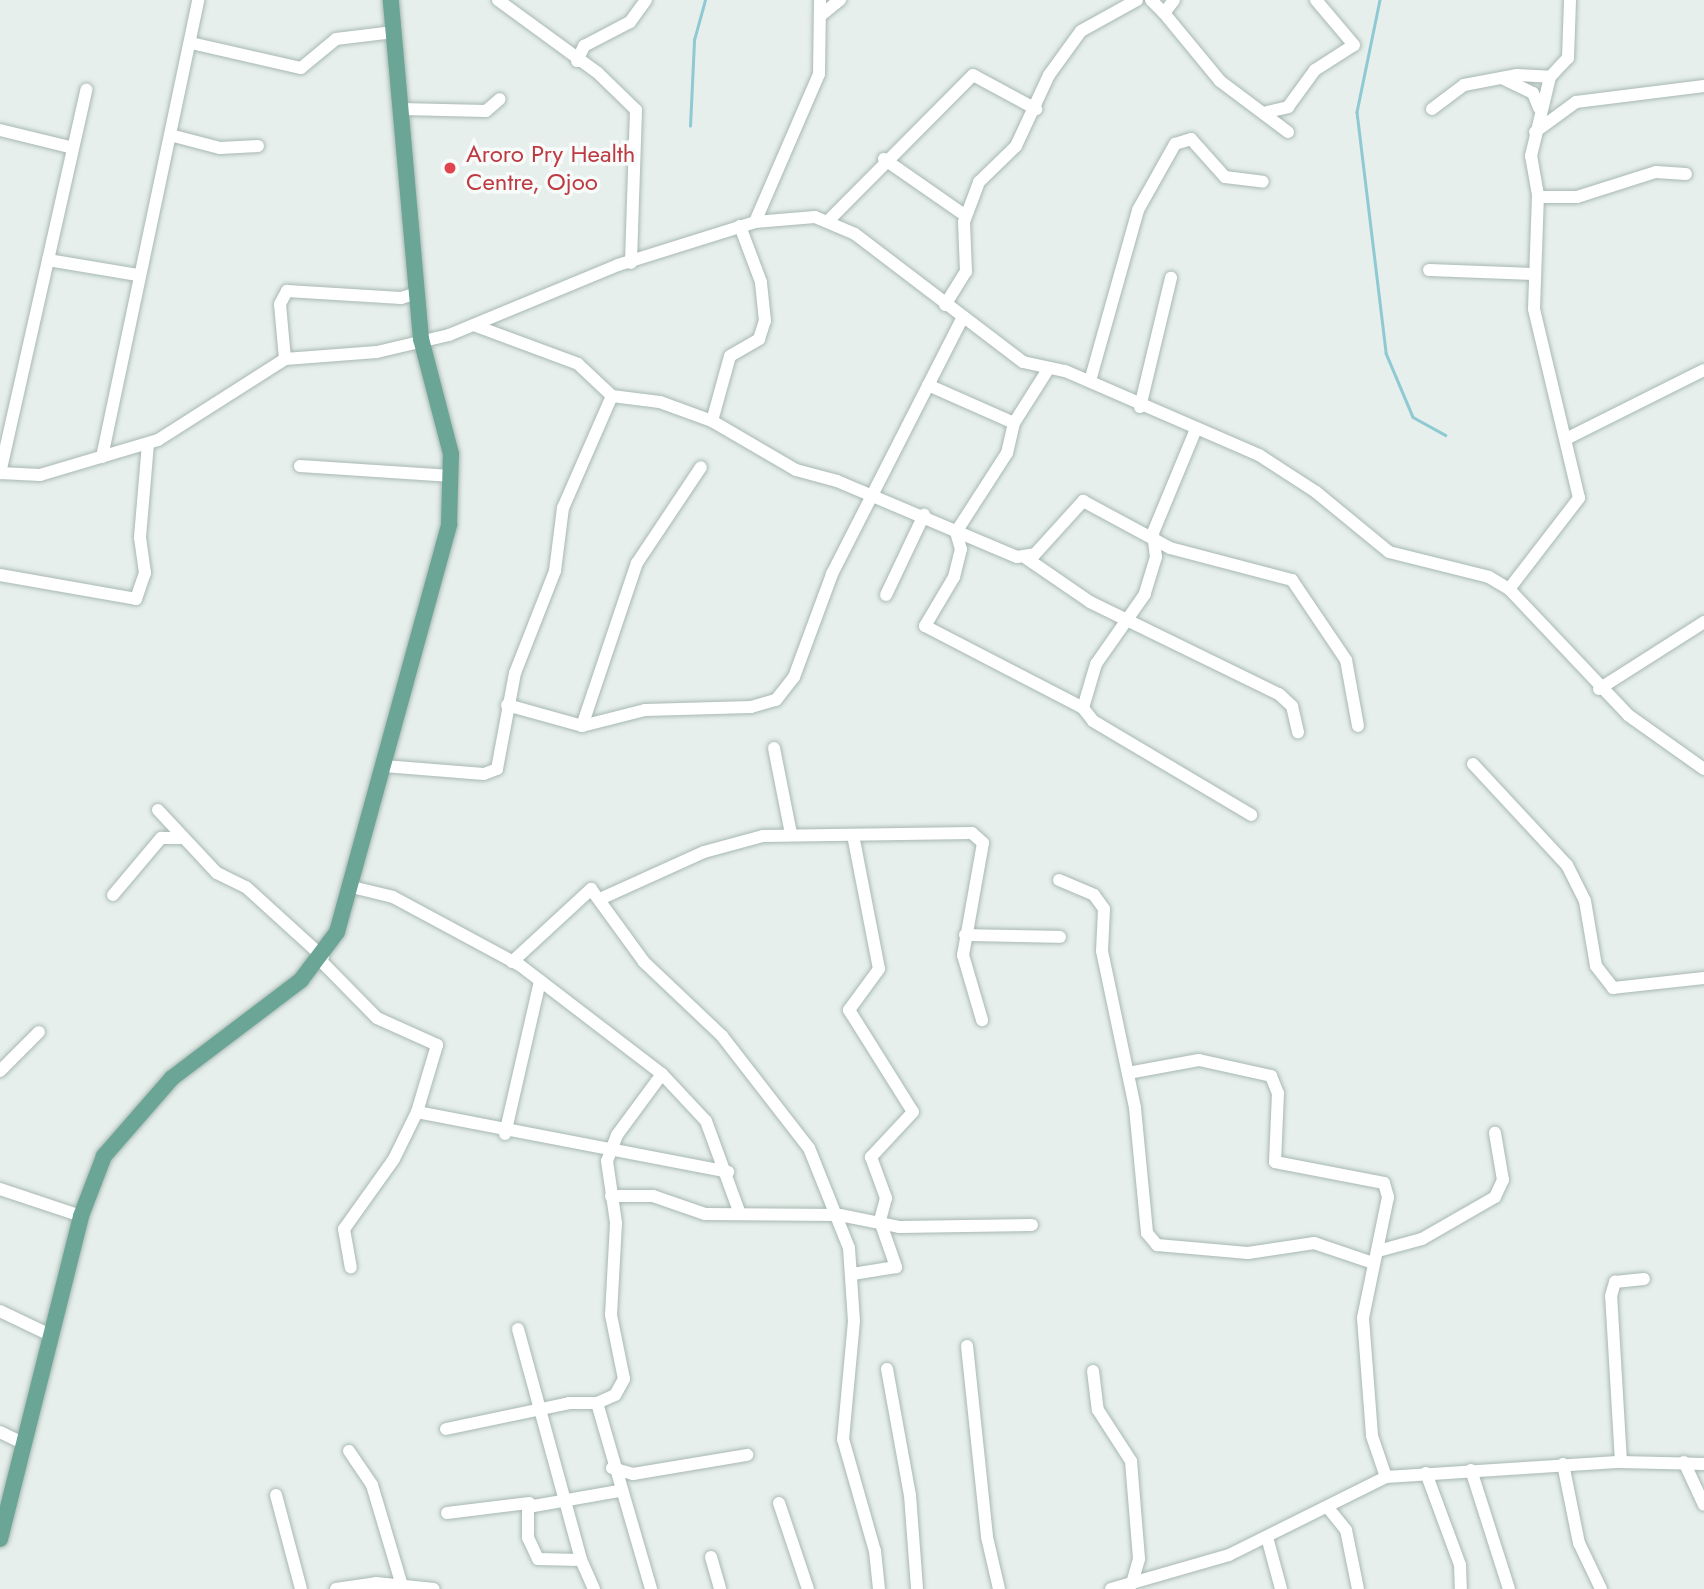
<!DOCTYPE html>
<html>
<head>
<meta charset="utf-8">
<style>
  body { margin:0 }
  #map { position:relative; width:1704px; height:1589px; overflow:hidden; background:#e6efeb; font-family:Jost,sans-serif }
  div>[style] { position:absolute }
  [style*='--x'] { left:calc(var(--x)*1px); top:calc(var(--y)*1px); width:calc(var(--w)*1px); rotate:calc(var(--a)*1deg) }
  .stream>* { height:2.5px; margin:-1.25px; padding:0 1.25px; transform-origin:1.25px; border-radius:1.25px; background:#8ec9d4 }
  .roads { filter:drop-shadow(0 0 2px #a8b8b2) drop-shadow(0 0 2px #a8b8b2) }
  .minor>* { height:12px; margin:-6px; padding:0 6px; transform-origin:6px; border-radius:6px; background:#fff }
  .major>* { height:16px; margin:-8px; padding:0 8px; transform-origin:8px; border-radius:8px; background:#6aa596 }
  .dots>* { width:19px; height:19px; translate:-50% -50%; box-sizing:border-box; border:4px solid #f7fbf9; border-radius:50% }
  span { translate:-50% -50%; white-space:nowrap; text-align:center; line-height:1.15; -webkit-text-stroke:7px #f7fbf9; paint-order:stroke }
  .health-label { font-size:24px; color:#be3a42 }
  .left { translate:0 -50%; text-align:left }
</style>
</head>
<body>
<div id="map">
  <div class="stream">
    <i style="--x:1380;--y:0;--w:114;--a:101.6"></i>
    <i style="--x:1357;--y:112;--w:243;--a:83.1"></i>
    <i style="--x:1386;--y:353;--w:69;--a:67.1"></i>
    <i style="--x:1413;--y:417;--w:37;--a:29"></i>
    <i style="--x:690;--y:126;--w:86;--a:-87.3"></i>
    <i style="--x:694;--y:40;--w:41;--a:-74.6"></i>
  </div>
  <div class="roads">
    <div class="minor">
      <i style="--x:498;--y:0;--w:124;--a:36.1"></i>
      <i style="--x:598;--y:73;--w:53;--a:44.2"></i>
      <i style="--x:636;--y:110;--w:153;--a:91.9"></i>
      <i style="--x:1151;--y:0;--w:18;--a:45"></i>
      <i style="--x:1164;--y:13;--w:16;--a:-52"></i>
      <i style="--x:1164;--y:13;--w:88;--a:50.5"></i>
      <i style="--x:1220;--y:81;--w:85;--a:36.9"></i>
      <i style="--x:820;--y:16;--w:26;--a:-39"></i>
      <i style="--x:191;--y:43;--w:113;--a:12.8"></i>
      <i style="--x:301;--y:68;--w:45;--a:-39.6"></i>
      <i style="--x:336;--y:39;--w:58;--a:-6.9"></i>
      <i style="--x:577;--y:61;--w:17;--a:-65"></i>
      <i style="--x:584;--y:46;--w:52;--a:-27.6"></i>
      <i style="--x:630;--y:22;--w:27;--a:-54"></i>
      <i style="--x:1502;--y:78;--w:34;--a:26"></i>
      <i style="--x:1533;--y:93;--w:16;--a:68"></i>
      <i style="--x:401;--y:109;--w:85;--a:1.3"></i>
      <i style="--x:486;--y:111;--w:18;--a:-41"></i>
      <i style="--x:1432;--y:109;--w:40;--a:-37"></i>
      <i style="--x:1464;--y:85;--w:54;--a:-10.7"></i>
      <i style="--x:1517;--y:75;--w:33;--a:3"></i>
      <i style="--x:1267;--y:112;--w:22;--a:-13"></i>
      <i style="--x:1288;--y:107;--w:46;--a:-53.9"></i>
      <i style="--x:1315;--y:70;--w:46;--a:-32.7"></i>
      <i style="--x:1354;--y:45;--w:59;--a:-130.2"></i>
      <i style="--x:0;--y:130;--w:72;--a:13.7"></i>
      <i style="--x:1535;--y:132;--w:51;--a:-36.2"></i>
      <i style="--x:1576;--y:102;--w:129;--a:-7.1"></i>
      <i style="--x:170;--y:135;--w:52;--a:14.6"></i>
      <i style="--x:220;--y:148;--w:38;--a:-3"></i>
      <i style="--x:884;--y:159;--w:100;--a:34.8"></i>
      <i style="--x:1538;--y:197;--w:39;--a:0"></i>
      <i style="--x:1577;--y:197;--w:83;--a:-17.6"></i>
      <i style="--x:1656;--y:172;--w:30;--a:4"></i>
      <i style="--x:829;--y:220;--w:204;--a:-45.2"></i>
      <i style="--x:973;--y:75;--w:72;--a:28.4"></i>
      <i style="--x:755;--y:222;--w:161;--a:-66.6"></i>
      <i style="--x:819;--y:74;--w:74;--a:-89.2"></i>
      <i style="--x:48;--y:260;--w:91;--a:9.5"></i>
      <i style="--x:1429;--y:270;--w:105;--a:2.2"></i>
      <i style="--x:945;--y:305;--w:39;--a:-58"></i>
      <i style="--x:966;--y:272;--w:50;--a:-92.3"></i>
      <i style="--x:964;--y:222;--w:43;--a:-69.4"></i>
      <i style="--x:979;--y:182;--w:52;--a:-44.2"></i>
      <i style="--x:1016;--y:146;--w:78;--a:-65.1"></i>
      <i style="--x:1049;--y:75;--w:54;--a:-54"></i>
      <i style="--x:1081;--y:31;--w:64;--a:-29"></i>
      <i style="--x:476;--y:326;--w:109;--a:20.4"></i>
      <i style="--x:578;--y:364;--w:47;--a:43.3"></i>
      <i style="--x:612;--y:396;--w:48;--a:7.1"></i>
      <i style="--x:660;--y:402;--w:55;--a:20.1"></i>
      <i style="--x:712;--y:421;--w:97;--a:30.3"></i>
      <i style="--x:796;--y:470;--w:42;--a:15"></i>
      <i style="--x:837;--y:481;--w:195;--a:22.9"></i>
      <i style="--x:1017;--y:557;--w:18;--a:-9"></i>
      <i style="--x:1035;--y:554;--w:72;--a:-47.8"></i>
      <i style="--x:1083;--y:501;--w:99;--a:28.4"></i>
      <i style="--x:1170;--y:548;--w:126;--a:14.7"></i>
      <i style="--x:1292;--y:580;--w:97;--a:56"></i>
      <i style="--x:1346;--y:660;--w:67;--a:79.7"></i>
      <i style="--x:285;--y:359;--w:55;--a:-95.2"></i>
      <i style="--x:280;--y:304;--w:15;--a:-62"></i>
      <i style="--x:287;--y:291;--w:114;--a:3.5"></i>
      <i style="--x:401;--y:298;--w:17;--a:-17"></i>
      <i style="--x:1047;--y:371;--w:62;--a:122.4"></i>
      <i style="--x:1014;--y:423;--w:31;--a:103"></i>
      <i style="--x:1007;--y:453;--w:94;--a:122.8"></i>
      <i style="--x:956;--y:532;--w:18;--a:74"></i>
      <i style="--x:961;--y:549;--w:29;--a:104"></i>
      <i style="--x:954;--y:577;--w:57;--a:120.6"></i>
      <i style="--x:925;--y:626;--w:178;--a:27.4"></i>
      <i style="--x:1090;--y:381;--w:178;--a:-74.3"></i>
      <i style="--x:1138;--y:210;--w:76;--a:-60.7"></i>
      <i style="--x:1175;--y:144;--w:17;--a:-17"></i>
      <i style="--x:1191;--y:139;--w:51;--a:48.2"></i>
      <i style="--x:1225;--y:177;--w:38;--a:7"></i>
      <i style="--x:928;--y:385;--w:94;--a:23.8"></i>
      <i style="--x:1140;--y:407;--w:133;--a:-76.5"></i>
      <i style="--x:712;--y:421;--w:67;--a:-74.5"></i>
      <i style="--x:730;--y:356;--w:34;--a:-30"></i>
      <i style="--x:759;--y:339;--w:19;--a:-72"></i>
      <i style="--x:765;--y:321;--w:39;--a:-96"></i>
      <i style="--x:761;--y:282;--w:60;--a:-110.6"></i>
      <i style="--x:1196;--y:429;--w:113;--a:112.5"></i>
      <i style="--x:1153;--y:533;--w:24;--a:83"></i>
      <i style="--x:1156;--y:557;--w:39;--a:107"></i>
      <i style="--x:1145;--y:594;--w:85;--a:125"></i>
      <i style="--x:1096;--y:664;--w:46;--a:106.5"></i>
      <i style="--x:1083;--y:708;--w:16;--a:52"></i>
      <i style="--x:1093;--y:721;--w:184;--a:30.7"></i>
      <i style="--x:1566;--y:439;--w:154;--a:-26.6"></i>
      <i style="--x:102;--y:457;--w:467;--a:-78.1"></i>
      <i style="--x:300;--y:466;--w:152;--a:3.8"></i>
      <i style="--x:0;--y:473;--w:40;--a:2.9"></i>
      <i style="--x:40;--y:475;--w:123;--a:-16.5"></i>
      <i style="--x:158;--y:440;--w:151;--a:-32.5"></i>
      <i style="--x:285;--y:359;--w:92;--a:-4.4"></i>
      <i style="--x:377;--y:352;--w:74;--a:-13.3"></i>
      <i style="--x:449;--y:335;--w:183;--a:-22.5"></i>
      <i style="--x:618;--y:265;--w:144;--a:-17.4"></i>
      <i style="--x:755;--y:222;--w:60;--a:-4.8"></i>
      <i style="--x:815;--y:217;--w:43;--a:23"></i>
      <i style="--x:855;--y:234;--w:211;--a:37.3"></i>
      <i style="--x:1023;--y:362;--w:43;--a:12.1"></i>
      <i style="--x:1065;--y:371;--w:211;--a:23.4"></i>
      <i style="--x:1259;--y:455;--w:68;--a:33"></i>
      <i style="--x:1316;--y:492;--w:94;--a:39.4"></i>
      <i style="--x:1389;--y:552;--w:103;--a:14"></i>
      <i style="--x:1489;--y:577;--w:23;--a:31"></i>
      <i style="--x:1509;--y:589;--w:173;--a:46.6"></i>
      <i style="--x:1628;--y:715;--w:93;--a:35.4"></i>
      <i style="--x:0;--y:473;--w:393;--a:-77.3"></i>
      <i style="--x:1026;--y:558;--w:78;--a:34.5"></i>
      <i style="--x:1090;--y:602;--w:210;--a:26"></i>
      <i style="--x:1279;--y:694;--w:18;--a:43"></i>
      <i style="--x:1292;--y:706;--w:27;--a:77"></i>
      <i style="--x:0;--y:575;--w:138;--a:10"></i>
      <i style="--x:136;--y:599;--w:28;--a:-71"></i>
      <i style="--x:145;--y:573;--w:36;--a:-98"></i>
      <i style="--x:140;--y:537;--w:93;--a:-85.1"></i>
      <i style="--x:1509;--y:589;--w:115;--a:-52.4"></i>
      <i style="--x:1579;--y:498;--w:194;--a:-103.4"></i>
      <i style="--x:1534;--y:309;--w:114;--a:-88"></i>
      <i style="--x:1538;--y:195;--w:40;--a:-100"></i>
      <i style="--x:1531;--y:156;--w:81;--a:-76.5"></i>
      <i style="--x:1550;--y:77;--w:26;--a:-47"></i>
      <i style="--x:1568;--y:58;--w:58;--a:-88"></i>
      <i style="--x:886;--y:595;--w:89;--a:-64.6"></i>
      <i style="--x:1599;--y:689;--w:125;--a:-32.5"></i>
      <i style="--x:507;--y:705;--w:78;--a:15.6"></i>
      <i style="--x:582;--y:726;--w:172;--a:-71.4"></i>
      <i style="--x:637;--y:563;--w:115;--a:-56.3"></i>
      <i style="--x:582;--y:726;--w:65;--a:-14.3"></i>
      <i style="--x:645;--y:710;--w:106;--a:-1.6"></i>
      <i style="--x:751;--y:707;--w:26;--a:-16"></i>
      <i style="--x:776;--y:700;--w:29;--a:-52"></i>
      <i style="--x:794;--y:677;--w:110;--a:-69.7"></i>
      <i style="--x:832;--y:574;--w:288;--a:-63"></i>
      <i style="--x:774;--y:748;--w:88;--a:78.8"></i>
      <i style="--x:1473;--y:764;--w:138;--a:47.1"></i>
      <i style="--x:1567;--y:865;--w:40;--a:63.4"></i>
      <i style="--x:1585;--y:901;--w:66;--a:80.4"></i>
      <i style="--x:1596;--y:966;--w:28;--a:52"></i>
      <i style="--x:1613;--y:988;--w:92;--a:-6.3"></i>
      <i style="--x:384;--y:766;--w:100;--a:4.6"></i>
      <i style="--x:484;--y:774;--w:14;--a:-21"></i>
      <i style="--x:497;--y:769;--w:98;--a:-79.4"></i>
      <i style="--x:515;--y:673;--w:110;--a:-68.6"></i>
      <i style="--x:555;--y:571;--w:64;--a:-82.8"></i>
      <i style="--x:563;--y:508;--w:122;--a:-66.4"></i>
      <i style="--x:158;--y:810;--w:86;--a:46.9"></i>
      <i style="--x:217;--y:873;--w:32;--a:26"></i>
      <i style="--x:246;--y:887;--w:104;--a:42.3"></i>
      <i style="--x:853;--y:835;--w:136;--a:79"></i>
      <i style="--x:879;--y:969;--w:51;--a:126.2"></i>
      <i style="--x:849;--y:1010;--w:120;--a:57.9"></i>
      <i style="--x:913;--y:1112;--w:62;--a:133"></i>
      <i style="--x:871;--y:1157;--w:44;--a:69.9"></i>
      <i style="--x:886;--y:1198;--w:24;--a:105"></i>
      <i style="--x:880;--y:1221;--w:49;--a:70.8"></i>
      <i style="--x:896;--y:1267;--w:44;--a:170.8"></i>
      <i style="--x:1059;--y:880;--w:38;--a:23"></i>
      <i style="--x:1094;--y:895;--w:17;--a:54"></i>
      <i style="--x:1104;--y:909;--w:42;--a:92.7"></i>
      <i style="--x:1102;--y:951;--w:160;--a:78.1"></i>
      <i style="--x:1135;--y:1108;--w:126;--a:84.5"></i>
      <i style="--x:1147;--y:1233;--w:16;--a:50"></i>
      <i style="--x:1157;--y:1245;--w:91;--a:5"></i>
      <i style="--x:1248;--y:1253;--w:67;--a:-8.6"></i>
      <i style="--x:1314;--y:1243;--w:62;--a:18.7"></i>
      <i style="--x:352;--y:887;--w:42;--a:13.7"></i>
      <i style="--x:393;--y:897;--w:145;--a:28.3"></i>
      <i style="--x:521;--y:966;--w:178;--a:37.5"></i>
      <i style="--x:662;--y:1074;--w:76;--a:126.4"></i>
      <i style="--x:617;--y:1135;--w:28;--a:111"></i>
      <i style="--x:607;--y:1161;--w:63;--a:81.7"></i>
      <i style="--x:616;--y:1223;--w:92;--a:93.1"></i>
      <i style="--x:611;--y:1315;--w:65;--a:78.5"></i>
      <i style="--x:624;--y:1379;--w:18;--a:119"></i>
      <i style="--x:615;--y:1395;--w:20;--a:156"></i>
      <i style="--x:597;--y:1403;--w:194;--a:73.8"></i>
      <i style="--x:113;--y:895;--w:75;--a:-49.9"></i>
      <i style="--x:161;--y:838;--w:19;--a:0"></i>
      <i style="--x:600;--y:899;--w:114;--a:-24.3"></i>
      <i style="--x:704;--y:852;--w:61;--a:-15.2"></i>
      <i style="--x:763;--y:836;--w:209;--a:-0.8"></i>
      <i style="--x:972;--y:833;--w:15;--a:42"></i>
      <i style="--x:983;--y:843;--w:114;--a:100.1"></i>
      <i style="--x:963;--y:955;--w:68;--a:73.7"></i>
      <i style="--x:965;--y:935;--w:95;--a:1.2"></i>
      <i style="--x:320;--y:960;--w:81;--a:45.5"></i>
      <i style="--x:377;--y:1018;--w:66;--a:24.2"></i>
      <i style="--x:437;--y:1045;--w:70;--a:106.6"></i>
      <i style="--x:417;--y:1112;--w:52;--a:116.1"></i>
      <i style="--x:394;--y:1159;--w:86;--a:125.5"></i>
      <i style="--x:344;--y:1229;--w:39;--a:80"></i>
      <i style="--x:512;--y:962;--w:108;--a:-42.7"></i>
      <i style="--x:591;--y:889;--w:90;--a:54"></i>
      <i style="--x:644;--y:962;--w:108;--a:43.5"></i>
      <i style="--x:722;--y:1036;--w:142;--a:52.2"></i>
      <i style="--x:809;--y:1148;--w:108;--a:68.2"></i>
      <i style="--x:849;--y:1248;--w:73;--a:86.1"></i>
      <i style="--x:854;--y:1321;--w:119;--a:95.3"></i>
      <i style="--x:843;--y:1439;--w:116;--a:74.1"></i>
      <i style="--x:875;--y:1551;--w:38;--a:84"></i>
      <i style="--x:0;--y:1071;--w:55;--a:-45"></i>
      <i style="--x:1128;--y:1073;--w:72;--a:-10.4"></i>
      <i style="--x:1199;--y:1060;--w:74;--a:12.5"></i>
      <i style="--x:1271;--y:1076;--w:18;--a:68"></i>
      <i style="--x:1278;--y:1093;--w:69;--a:92.5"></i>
      <i style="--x:1275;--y:1162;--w:111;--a:10.9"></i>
      <i style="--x:1384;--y:1183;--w:15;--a:74"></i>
      <i style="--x:1388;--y:1197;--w:124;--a:101.7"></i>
      <i style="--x:1363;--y:1318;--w:118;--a:85.6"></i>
      <i style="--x:1372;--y:1436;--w:43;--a:71.1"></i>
      <i style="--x:662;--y:1074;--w:64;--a:46.9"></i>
      <i style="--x:706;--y:1121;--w:99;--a:69.9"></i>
      <i style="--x:417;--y:1112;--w:317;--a:10.9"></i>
      <i style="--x:505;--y:1134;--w:157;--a:-77.1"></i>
      <i style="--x:0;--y:1189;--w:85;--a:18.4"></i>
      <i style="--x:611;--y:1196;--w:42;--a:0"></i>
      <i style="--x:653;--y:1196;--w:55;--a:19.1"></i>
      <i style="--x:705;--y:1214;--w:135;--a:0.4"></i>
      <i style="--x:840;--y:1215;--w:60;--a:11.5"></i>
      <i style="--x:899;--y:1227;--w:133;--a:-0.9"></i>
      <i style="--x:1378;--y:1251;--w:46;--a:-15.3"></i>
      <i style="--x:1422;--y:1239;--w:84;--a:-29.9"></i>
      <i style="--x:1495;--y:1197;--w:19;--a:-65"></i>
      <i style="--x:1503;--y:1180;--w:48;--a:-99.7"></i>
      <i style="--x:0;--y:1311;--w:55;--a:25.6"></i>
      <i style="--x:518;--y:1329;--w:239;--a:74.7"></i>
      <i style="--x:967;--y:1346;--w:192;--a:84"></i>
      <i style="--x:987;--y:1537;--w:53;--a:77"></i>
      <i style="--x:887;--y:1369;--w:128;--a:79.7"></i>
      <i style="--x:910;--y:1495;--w:94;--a:85.7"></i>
      <i style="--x:1093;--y:1371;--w:39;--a:83"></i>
      <i style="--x:1098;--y:1410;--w:61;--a:57.1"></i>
      <i style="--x:1131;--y:1461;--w:98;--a:85.3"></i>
      <i style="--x:1139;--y:1559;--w:26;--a:106"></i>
      <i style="--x:446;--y:1429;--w:126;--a:-11.9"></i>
      <i style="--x:569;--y:1403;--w:28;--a:0"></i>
      <i style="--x:0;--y:1432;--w:25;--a:26"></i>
      <i style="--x:349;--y:1451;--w:41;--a:55.9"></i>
      <i style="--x:372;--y:1485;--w:109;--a:73.4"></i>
      <i style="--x:1621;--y:1462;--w:166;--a:-93.4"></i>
      <i style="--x:1611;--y:1296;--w:15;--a:-74"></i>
      <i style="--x:1615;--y:1282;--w:29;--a:-6"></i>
      <i style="--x:1684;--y:1462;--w:47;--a:65.1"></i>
      <i style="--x:1563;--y:1464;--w:81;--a:78.6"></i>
      <i style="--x:1579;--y:1543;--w:51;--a:64.4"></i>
      <i style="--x:612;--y:1468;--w:22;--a:16"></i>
      <i style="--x:633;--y:1474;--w:116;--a:-9.5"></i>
      <i style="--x:1471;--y:1470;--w:125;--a:72.3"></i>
      <i style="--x:1426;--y:1473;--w:98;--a:69.7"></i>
      <i style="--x:1460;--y:1565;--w:24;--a:88"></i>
      <i style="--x:276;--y:1495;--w:97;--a:75.1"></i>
      <i style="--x:779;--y:1503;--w:91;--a:71.4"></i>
      <i style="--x:1329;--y:1509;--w:27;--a:51"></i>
      <i style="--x:1346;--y:1530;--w:60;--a:78.5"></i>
      <i style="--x:447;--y:1513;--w:83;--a:-7"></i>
      <i style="--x:1267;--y:1537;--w:54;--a:74.9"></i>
      <i style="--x:711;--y:1557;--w:33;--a:74"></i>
      <i style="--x:336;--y:1589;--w:40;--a:-8.5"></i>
      <i style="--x:376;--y:1583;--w:58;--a:5.9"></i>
      <i style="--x:594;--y:1589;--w:32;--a:-114"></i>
      <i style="--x:581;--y:1560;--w:43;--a:-178.7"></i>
      <i style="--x:538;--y:1559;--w:23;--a:-115"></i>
      <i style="--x:528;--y:1538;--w:31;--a:-90"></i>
      <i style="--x:528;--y:1507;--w:92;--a:-10"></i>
      <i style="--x:1111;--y:1589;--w:123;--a:-16.1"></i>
      <i style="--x:1229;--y:1555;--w:175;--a:-26.4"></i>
      <i style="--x:1386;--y:1477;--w:235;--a:-3.7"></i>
      <i style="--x:1621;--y:1462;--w:83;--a:1.4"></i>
    </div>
    <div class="major">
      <i style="--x:0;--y:1539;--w:333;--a:-75.9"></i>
      <i style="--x:81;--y:1216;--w:64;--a:-69"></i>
      <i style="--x:104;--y:1156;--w:103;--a:-48.9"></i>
      <i style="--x:172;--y:1078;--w:162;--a:-37.2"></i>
      <i style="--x:301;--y:980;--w:60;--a:-53.1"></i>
      <i style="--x:337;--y:932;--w:423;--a:-74.6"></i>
      <i style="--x:449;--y:524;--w:70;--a:-88.4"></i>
      <i style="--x:451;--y:454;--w:119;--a:-104.6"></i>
      <i style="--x:421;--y:339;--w:340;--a:-95.1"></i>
    </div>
  </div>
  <div class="dots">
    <i style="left:450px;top:168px;background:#e0444e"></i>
  </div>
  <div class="health-label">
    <span class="left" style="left:466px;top:168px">Aroro Pry Health<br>Centre, Ojoo</span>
  </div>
</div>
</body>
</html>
